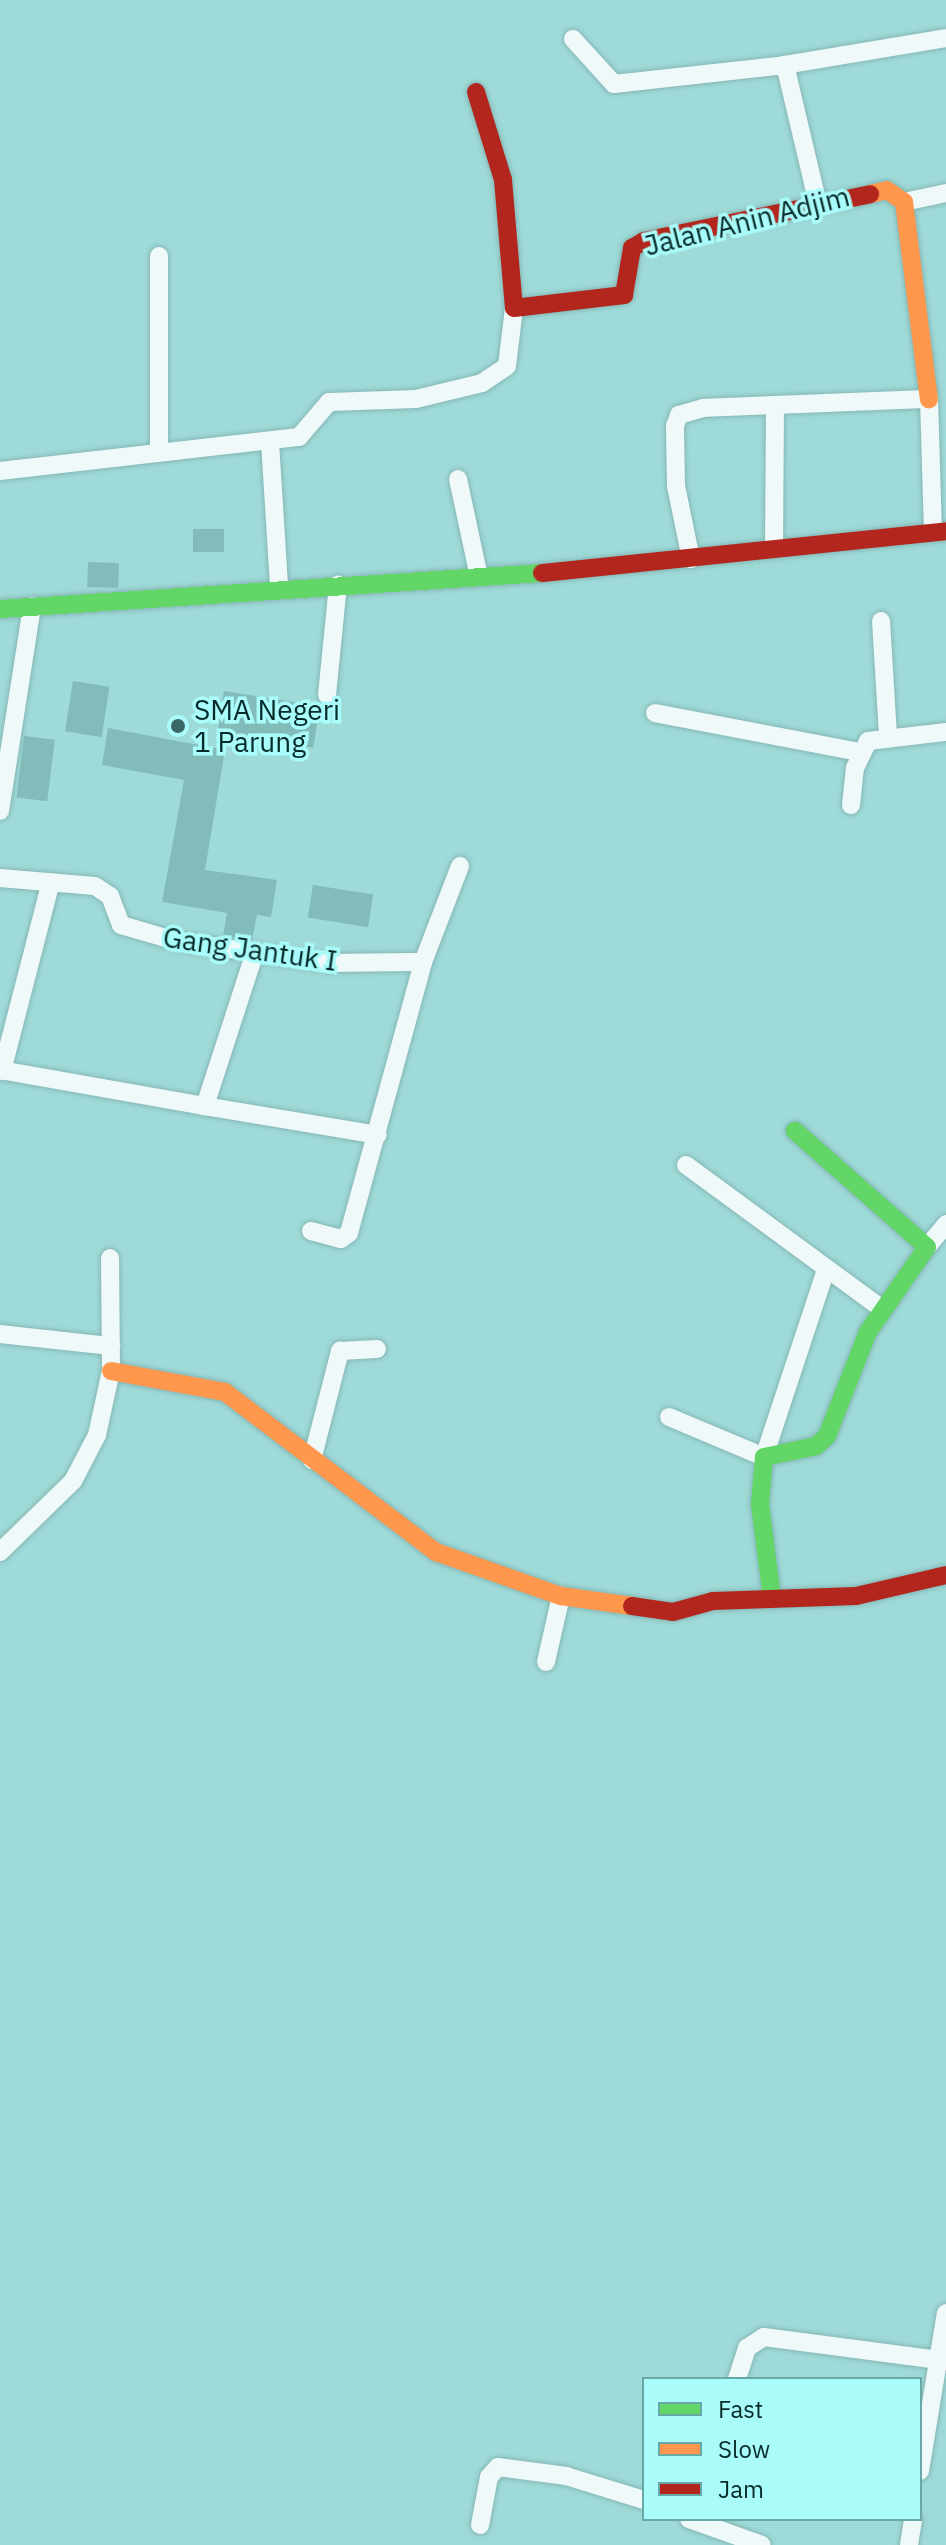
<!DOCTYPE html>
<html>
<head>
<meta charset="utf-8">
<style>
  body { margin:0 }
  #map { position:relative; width:946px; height:2545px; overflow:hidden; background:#9edad8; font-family:"IBM Plex Sans",sans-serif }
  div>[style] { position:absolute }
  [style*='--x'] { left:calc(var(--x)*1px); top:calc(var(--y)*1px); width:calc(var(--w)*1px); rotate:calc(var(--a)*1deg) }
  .building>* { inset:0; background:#82bcba; transform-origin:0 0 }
  .roads { filter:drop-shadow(0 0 2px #86b7b5) drop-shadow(0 0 2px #86b7b5) }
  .street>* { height:18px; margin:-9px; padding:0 9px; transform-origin:9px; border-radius:9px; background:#f0f9f9 }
  .fast>* { height:18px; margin:-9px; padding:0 9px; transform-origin:9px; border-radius:9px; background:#63d668 }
  .slow>* { height:18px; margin:-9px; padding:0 9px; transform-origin:9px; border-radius:9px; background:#ff974d }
  .jam>* { height:18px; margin:-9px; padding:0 9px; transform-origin:9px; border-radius:9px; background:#b3261e }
  .dots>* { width:22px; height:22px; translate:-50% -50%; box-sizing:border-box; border:4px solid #a9fcf9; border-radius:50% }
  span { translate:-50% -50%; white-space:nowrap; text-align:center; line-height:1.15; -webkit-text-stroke:7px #a9fcf9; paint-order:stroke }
  .street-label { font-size:28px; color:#062b2a }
  .poi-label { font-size:28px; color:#062b2a }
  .left { translate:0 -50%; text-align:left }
  .legend { position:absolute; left:642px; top:2377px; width:280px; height:144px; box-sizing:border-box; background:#a9fcf9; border:2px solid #68a8a6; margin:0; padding:10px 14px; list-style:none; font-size:24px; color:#062b2a }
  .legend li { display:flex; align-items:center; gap:16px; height:40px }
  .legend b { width:40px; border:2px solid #68a8a6 }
</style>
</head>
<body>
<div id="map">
  <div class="building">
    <i style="left:193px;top:529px;width:31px;height:23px"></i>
    <i style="left:88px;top:562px;width:31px;height:25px;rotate:2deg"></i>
    <i style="left:73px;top:681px;width:37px;height:51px;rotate:9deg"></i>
    <i style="left:224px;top:691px;width:97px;height:42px;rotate:9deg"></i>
    <i style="clip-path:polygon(108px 728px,225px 750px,205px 870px,277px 880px,271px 917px,257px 915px,252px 940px,223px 936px,227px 913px,162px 902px,184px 780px,102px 765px)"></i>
    <i style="left:24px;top:736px;width:31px;height:62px;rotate:7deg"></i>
    <i style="left:313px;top:885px;width:61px;height:33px;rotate:9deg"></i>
  </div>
  <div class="roads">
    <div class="street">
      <i style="--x:573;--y:39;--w:61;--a:47.7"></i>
      <i style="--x:614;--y:84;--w:172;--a:-6.3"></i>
      <i style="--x:817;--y:200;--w:139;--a:-103.3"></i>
      <i style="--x:785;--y:65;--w:163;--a:-9.5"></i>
      <i style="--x:904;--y:202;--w:43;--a:-12.1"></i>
      <i style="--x:270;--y:442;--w:144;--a:86.4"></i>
      <i style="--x:159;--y:452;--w:196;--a:-90"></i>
      <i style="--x:0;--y:471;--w:301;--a:-6.5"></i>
      <i style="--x:299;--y:437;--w:46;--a:-49.4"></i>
      <i style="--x:329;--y:402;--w:87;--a:-2"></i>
      <i style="--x:416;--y:399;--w:68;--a:-13.6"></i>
      <i style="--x:482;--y:383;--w:30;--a:-34"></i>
      <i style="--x:507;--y:366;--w:58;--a:-83.1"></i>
      <i style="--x:458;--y:479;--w:100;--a:77.9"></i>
      <i style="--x:774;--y:549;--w:144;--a:-89.6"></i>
      <i style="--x:691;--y:559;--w:75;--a:-101.6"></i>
      <i style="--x:676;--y:486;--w:60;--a:-91"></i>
      <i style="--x:675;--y:426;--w:12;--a:-70"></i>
      <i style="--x:679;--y:415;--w:25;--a:-16"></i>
      <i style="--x:703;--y:408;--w:226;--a:-2.3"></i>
      <i style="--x:929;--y:399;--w:133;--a:88.3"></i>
      <i style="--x:881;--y:621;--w:114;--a:86.5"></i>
      <i style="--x:327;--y:695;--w:111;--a:-84.3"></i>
      <i style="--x:655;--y:713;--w:209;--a:10.8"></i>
      <i style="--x:851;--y:805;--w:37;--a:-84"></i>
      <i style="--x:855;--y:768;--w:30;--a:-64"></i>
      <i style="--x:868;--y:741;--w:79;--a:-6.6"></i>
      <i style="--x:0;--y:811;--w:207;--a:-81.1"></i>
      <i style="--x:0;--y:878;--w:95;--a:4.8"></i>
      <i style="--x:95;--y:886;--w:18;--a:34"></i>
      <i style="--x:110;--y:896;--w:31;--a:69"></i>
      <i style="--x:121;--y:925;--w:57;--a:16.2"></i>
      <i style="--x:176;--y:941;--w:153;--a:8.3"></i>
      <i style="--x:327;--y:963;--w:86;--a:-0.7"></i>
      <i style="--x:413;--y:962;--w:10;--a:0"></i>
      <i style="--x:423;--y:962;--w:103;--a:-68.9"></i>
      <i style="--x:254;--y:955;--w:159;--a:108"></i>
      <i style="--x:205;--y:1106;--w:175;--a:9.5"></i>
      <i style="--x:0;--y:1070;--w:208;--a:10"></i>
      <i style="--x:2;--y:1071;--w:195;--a:-75.5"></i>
      <i style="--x:686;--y:1165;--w:243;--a:36.3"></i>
      <i style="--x:311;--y:1231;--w:31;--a:15"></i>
      <i style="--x:341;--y:1239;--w:10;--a:-37"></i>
      <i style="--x:349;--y:1233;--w:281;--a:-74.7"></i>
      <i style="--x:927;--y:1247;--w:30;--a:-50"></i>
      <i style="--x:0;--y:1334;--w:112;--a:6.2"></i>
      <i style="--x:669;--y:1417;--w:103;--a:22.8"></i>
      <i style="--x:764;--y:1457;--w:197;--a:-71.7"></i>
      <i style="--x:312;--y:1460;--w:113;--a:-75.6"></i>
      <i style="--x:340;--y:1351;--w:37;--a:-3"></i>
      <i style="--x:0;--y:1552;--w:102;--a:-44.2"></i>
      <i style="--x:73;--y:1481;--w:52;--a:-62.4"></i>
      <i style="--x:97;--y:1435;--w:66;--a:-77.7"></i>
      <i style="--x:111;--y:1371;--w:113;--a:-90.5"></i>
      <i style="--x:546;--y:1662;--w:68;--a:-77.2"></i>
      <i style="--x:737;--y:2379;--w:33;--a:-72"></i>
      <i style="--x:747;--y:2348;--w:20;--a:-33"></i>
      <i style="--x:764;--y:2337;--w:184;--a:7.5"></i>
      <i style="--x:920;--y:2471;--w:160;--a:-80.7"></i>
      <i style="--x:689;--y:2519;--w:77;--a:19.6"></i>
      <i style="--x:480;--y:2525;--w:49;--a:-79.4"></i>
      <i style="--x:489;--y:2477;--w:13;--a:-48"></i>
      <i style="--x:498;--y:2467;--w:69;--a:7.5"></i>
      <i style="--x:566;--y:2476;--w:82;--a:17.1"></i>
      <i style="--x:909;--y:2545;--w:26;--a:-81"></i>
    </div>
    <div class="fast">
      <i style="--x:0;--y:609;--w:543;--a:-3.8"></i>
      <i style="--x:772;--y:1598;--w:95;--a:-97.3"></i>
      <i style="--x:760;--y:1504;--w:47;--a:-85.1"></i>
      <i style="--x:764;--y:1457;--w:53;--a:-11.9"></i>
      <i style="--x:816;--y:1446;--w:15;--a:-42"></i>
      <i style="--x:827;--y:1436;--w:112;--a:-68.5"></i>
      <i style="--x:868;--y:1332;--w:103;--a:-55.2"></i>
      <i style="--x:927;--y:1247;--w:176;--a:-138.7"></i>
    </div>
    <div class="slow">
      <i style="--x:870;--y:194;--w:17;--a:-13"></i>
      <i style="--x:887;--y:190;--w:21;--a:35"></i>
      <i style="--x:904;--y:202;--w:199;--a:82.8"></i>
      <i style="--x:111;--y:1371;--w:116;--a:10.4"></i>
      <i style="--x:225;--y:1392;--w:265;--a:37.2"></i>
      <i style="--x:436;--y:1552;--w:133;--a:19.4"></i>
      <i style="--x:561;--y:1596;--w:72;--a:8"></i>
    </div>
    <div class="jam">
      <i style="--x:476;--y:92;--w:92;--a:72.9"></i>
      <i style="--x:503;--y:180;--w:128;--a:85.1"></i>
      <i style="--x:514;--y:308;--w:111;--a:-6.7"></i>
      <i style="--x:624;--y:295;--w:48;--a:-80.3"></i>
      <i style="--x:632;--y:248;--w:14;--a:-30"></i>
      <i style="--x:644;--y:241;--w:231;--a:-11.7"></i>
      <i style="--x:542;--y:573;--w:406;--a:-5.9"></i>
      <i style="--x:632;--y:1606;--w:41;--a:8.3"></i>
      <i style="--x:673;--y:1612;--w:41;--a:-15.4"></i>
      <i style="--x:713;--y:1601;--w:143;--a:-2"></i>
      <i style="--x:856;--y:1596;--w:92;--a:-13.1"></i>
    </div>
  </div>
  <div class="dots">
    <i style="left:178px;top:726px;background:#3b6867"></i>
  </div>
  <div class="street-label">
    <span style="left:747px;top:221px;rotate:-14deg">Jalan Anin Adjim</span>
    <span style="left:250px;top:949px;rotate:8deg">Gang Jantuk I</span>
  </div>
  <div class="poi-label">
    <span class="left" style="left:194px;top:726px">SMA Negeri<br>1 Parung</span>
  </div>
  <ul class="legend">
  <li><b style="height:10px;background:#63d668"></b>Fast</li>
  <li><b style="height:10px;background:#ff974d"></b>Slow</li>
  <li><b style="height:10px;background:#b3261e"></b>Jam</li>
  </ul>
</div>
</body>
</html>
